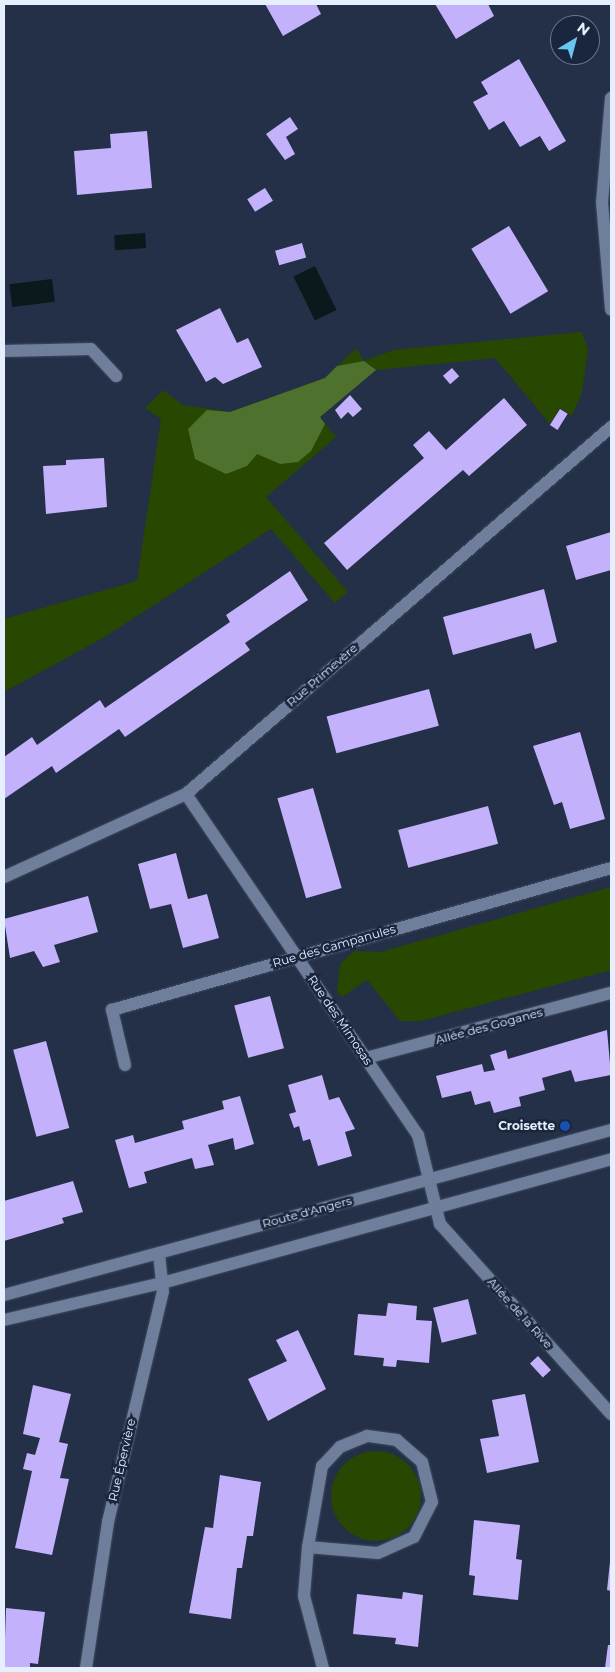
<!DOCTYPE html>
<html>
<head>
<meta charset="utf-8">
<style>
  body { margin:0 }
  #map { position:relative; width:615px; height:1672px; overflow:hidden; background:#233047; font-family:Montserrat,sans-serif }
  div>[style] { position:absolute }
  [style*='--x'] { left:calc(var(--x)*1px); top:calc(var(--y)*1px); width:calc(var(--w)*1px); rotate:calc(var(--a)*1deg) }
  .green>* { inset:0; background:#284701 }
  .round { border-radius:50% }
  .forest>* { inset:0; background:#4e722d }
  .water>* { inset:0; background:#0b191d; transform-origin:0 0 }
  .building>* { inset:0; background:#c3b1fc; transform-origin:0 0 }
  .roads { filter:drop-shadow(0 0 1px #404b5f) drop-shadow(0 0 1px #404b5f) }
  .street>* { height:12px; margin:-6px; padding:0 6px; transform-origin:6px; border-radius:6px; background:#6f7e9a }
  .secondary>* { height:12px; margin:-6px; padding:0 6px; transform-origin:6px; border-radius:6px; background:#6f7e9a }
  .dots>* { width:14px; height:14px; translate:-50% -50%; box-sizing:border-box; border:2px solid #19263d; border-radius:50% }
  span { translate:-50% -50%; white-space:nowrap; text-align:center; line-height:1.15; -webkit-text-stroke:5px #19263d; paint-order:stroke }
  .street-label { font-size:12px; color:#e6effe }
  .poi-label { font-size:12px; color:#e6effe; font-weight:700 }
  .right { translate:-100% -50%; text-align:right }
  .frame { position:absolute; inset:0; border:5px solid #e6effe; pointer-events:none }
  .north { position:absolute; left:550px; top:15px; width:50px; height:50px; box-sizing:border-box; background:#19263d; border:1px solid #6b768a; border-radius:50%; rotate:37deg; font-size:14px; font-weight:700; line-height:20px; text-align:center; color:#e6effe }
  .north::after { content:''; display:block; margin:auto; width:18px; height:22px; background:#68c4f0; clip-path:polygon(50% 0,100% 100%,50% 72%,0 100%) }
</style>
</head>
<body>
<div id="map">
  <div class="green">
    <i style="clip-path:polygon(582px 332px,588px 350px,582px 393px,572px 416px,560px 408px,550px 424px,495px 358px,376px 370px,320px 417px,336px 437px,266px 497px,348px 592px,335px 603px,271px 529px,103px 638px,4px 692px,4px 619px,137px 581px,161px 419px,145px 408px,163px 390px,183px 405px,230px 412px,325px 378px,356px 348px,364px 361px,393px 350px)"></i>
    <i style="clip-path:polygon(611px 887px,611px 970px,421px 1021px,400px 1021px,367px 980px,342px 997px,337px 992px,340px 964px,354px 951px,380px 952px)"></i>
    <i class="round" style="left:331px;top:1451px;width:90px;height:90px"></i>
  </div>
  <div class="forest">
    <i style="clip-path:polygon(364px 361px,376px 370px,320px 417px,325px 424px,311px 451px,298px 462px,280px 464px,257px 454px,247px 466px,226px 474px,195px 459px,188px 429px,207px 410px,230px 412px,325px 378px,337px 366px)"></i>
  </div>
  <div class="water">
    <i style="left:145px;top:233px;width:15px;height:31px;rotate:86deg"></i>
    <i style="left:315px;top:266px;width:49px;height:24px;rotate:64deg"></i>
    <i style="left:52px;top:279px;width:23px;height:43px;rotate:83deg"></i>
  </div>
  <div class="building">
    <i style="clip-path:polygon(265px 4px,316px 4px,321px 14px,283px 36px)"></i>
    <i style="clip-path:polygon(435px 4px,488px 4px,494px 16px,456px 39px)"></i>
    <i style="clip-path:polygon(519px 59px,566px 141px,549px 151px,540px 136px,520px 147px,504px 121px,489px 130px,473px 102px,488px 94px,481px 82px)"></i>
    <i style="clip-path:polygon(290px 117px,298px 129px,286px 137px,295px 154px,285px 160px,266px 134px)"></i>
    <i style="clip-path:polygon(147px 131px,152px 188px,77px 195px,74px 151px,111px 148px,110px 134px)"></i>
    <i style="left:265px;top:188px;width:15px;height:21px;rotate:58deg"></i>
    <i style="left:509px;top:226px;width:76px;height:44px;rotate:59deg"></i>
    <i style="left:302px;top:243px;width:15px;height:28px;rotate:74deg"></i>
    <i style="clip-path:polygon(220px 308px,237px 343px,248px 338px,262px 367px,223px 384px,215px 377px,206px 382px,176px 330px)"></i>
    <i style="left:452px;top:368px;width:11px;height:12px;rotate:49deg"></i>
    <i style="clip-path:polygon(350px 395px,362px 409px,353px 417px,348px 412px,341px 419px,335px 410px)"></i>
    <i style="clip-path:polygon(504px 398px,527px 425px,469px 476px,463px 470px,347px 570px,324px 543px,424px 458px,413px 445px,429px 431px,446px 450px)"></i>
    <i style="left:560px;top:409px;width:9px;height:19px;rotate:32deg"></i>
    <i style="clip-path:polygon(104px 458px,107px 507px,46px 514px,43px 466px,66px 465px,66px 460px)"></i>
    <i style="clip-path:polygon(611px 532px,611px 570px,576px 580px,566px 546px)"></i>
    <i style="clip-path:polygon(290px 571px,308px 600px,245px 643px,250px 650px,125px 737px,119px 729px,56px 773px,52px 766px,4px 799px,4px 757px,32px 737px,37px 745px,100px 700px,105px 708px,230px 622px,226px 615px)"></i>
    <i style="clip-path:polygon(544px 589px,557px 642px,535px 649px,531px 633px,453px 655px,443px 617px)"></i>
    <i style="left:429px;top:689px;width:38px;height:106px;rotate:75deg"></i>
    <i style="clip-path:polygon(580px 732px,605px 819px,570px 829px,562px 802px,554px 805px,533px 746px)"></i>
    <i style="left:313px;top:788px;width:104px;height:37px;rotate:74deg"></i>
    <i style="left:488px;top:806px;width:39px;height:93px;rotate:75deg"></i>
    <i style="clip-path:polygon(176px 853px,188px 899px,207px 894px,219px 938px,183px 948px,171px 904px,150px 909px,138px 864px)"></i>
    <i style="clip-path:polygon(88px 896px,98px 932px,54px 945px,60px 962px,43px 967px,34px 951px,10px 958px,4px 919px)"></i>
    <i style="left:270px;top:996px;width:54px;height:37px;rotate:75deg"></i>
    <i style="clip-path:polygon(607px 1030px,611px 1075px,575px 1082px,571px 1070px,542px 1078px,545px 1090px,519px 1097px,521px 1106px,494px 1113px,490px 1101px,475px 1105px,471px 1091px,442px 1098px,436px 1076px,482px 1064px,484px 1072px,495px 1070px,490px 1055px,506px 1050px,508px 1059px)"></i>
    <i style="left:46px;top:1041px;width:90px;height:34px;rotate:75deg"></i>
    <i style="clip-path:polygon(322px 1075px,329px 1100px,339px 1097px,355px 1129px,345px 1132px,352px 1156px,318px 1166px,310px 1139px,303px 1141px,299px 1126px,294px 1128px,289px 1114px,296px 1112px,288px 1085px)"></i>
    <i style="clip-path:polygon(240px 1096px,254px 1144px,235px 1150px,233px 1138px,208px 1145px,214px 1165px,195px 1169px,192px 1158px,144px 1172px,147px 1183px,129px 1188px,115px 1140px,133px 1135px,135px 1143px,184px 1129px,182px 1121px,224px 1109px,222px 1101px)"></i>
    <i style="clip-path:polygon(73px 1181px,83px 1212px,62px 1218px,64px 1223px,4px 1241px,4px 1201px)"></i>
    <i style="left:468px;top:1299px;width:36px;height:36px;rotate:76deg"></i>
    <i style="clip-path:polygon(388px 1303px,417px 1306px,416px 1320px,432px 1321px,429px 1363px,397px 1360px,396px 1367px,383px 1366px,384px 1358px,354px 1355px,358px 1314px,386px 1316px)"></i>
    <i style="clip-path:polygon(298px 1330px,326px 1389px,268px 1421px,248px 1379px,287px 1361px,276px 1340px)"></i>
    <i style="left:538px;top:1356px;width:19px;height:11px;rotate:47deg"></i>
    <i style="clip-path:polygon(33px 1385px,71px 1394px,59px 1442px,68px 1444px,60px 1478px,69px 1479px,52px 1555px,15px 1548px,32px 1471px,23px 1469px,27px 1453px,35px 1455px,40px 1438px,23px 1434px)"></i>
    <i style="clip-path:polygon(525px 1394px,539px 1462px,487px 1473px,480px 1439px,499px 1436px,492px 1400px)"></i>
    <i style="clip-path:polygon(220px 1475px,261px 1482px,253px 1536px,247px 1536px,242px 1568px,237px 1568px,231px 1619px,189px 1613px,205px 1527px,213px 1528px)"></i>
    <i style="clip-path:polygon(474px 1520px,520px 1525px,516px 1559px,522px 1560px,518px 1600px,473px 1595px,475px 1576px,469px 1575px)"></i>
    <i style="clip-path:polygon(610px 1562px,611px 1562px,611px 1591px,607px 1590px)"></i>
    <i style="clip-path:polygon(403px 1592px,423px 1595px,418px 1647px,395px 1644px,396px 1638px,353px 1634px,357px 1594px,402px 1599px)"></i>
    <i style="clip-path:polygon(6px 1608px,45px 1612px,38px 1664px,30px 1663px,30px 1668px,4px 1668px)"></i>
    <i style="clip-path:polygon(608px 1645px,611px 1645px,611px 1668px,605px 1668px)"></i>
  </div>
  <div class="roads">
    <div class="street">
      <i style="--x:611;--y:98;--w:104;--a:94.9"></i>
      <i style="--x:602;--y:202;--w:108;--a:85.2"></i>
      <i style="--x:4;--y:351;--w:87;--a:-1.3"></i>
      <i style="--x:91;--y:349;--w:37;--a:47"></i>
      <i style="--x:186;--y:794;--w:412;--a:55.8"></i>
      <i style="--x:418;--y:1135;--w:92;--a:76.1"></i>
      <i style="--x:440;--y:1224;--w:256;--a:48"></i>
      <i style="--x:4;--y:877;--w:200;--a:-24.5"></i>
      <i style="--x:186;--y:794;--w:562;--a:-40.81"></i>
      <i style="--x:366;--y:1058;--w:253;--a:-14.9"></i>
      <i style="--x:125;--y:1065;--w:57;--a:-103.3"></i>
      <i style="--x:112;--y:1010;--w:519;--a:-15.88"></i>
      <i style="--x:308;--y:1547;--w:70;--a:4.9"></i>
      <i style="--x:378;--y:1553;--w:39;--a:-24"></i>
      <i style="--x:414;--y:1537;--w:39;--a:-63"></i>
      <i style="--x:432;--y:1502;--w:41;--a:-104"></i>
      <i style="--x:422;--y:1462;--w:33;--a:-139"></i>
      <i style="--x:397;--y:1440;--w:30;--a:-172"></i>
      <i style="--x:367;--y:1436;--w:29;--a:158"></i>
      <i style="--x:340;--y:1447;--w:26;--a:133"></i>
      <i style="--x:322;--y:1466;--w:82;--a:99.8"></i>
      <i style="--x:308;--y:1547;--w:49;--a:94.7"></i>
      <i style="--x:304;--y:1596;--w:74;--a:75.2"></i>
      <i style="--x:86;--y:1668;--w:148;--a:-81.4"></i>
      <i style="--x:108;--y:1522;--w:236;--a:-76.6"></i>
      <i style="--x:163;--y:1292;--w:39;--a:-96"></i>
    </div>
    <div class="secondary">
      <i style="--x:4;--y:1295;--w:629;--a:-15.21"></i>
      <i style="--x:4;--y:1320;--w:162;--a:-13.2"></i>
      <i style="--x:162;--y:1283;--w:466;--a:-15.4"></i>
    </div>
  </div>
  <div class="dots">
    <i style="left:565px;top:1126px;background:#1a4fb4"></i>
  </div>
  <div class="street-label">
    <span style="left:322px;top:675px;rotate:-41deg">Rue Primevère</span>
    <span style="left:334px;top:946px;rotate:-16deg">Rue des Campanules</span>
    <span style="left:340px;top:1020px;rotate:56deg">Rue des Mimosas</span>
    <span style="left:489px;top:1026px;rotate:-15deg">Allée des Goganes</span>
    <span style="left:307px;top:1212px;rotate:-15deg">Route d'Angers</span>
    <span style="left:520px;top:1313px;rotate:48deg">Allée de la Rive</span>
    <span style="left:122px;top:1460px;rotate:-77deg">Rue Épervière</span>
  </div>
  <div class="poi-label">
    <span class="right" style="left:555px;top:1126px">Croisette</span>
  </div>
  <div class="frame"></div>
  <div class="north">N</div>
</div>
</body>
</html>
